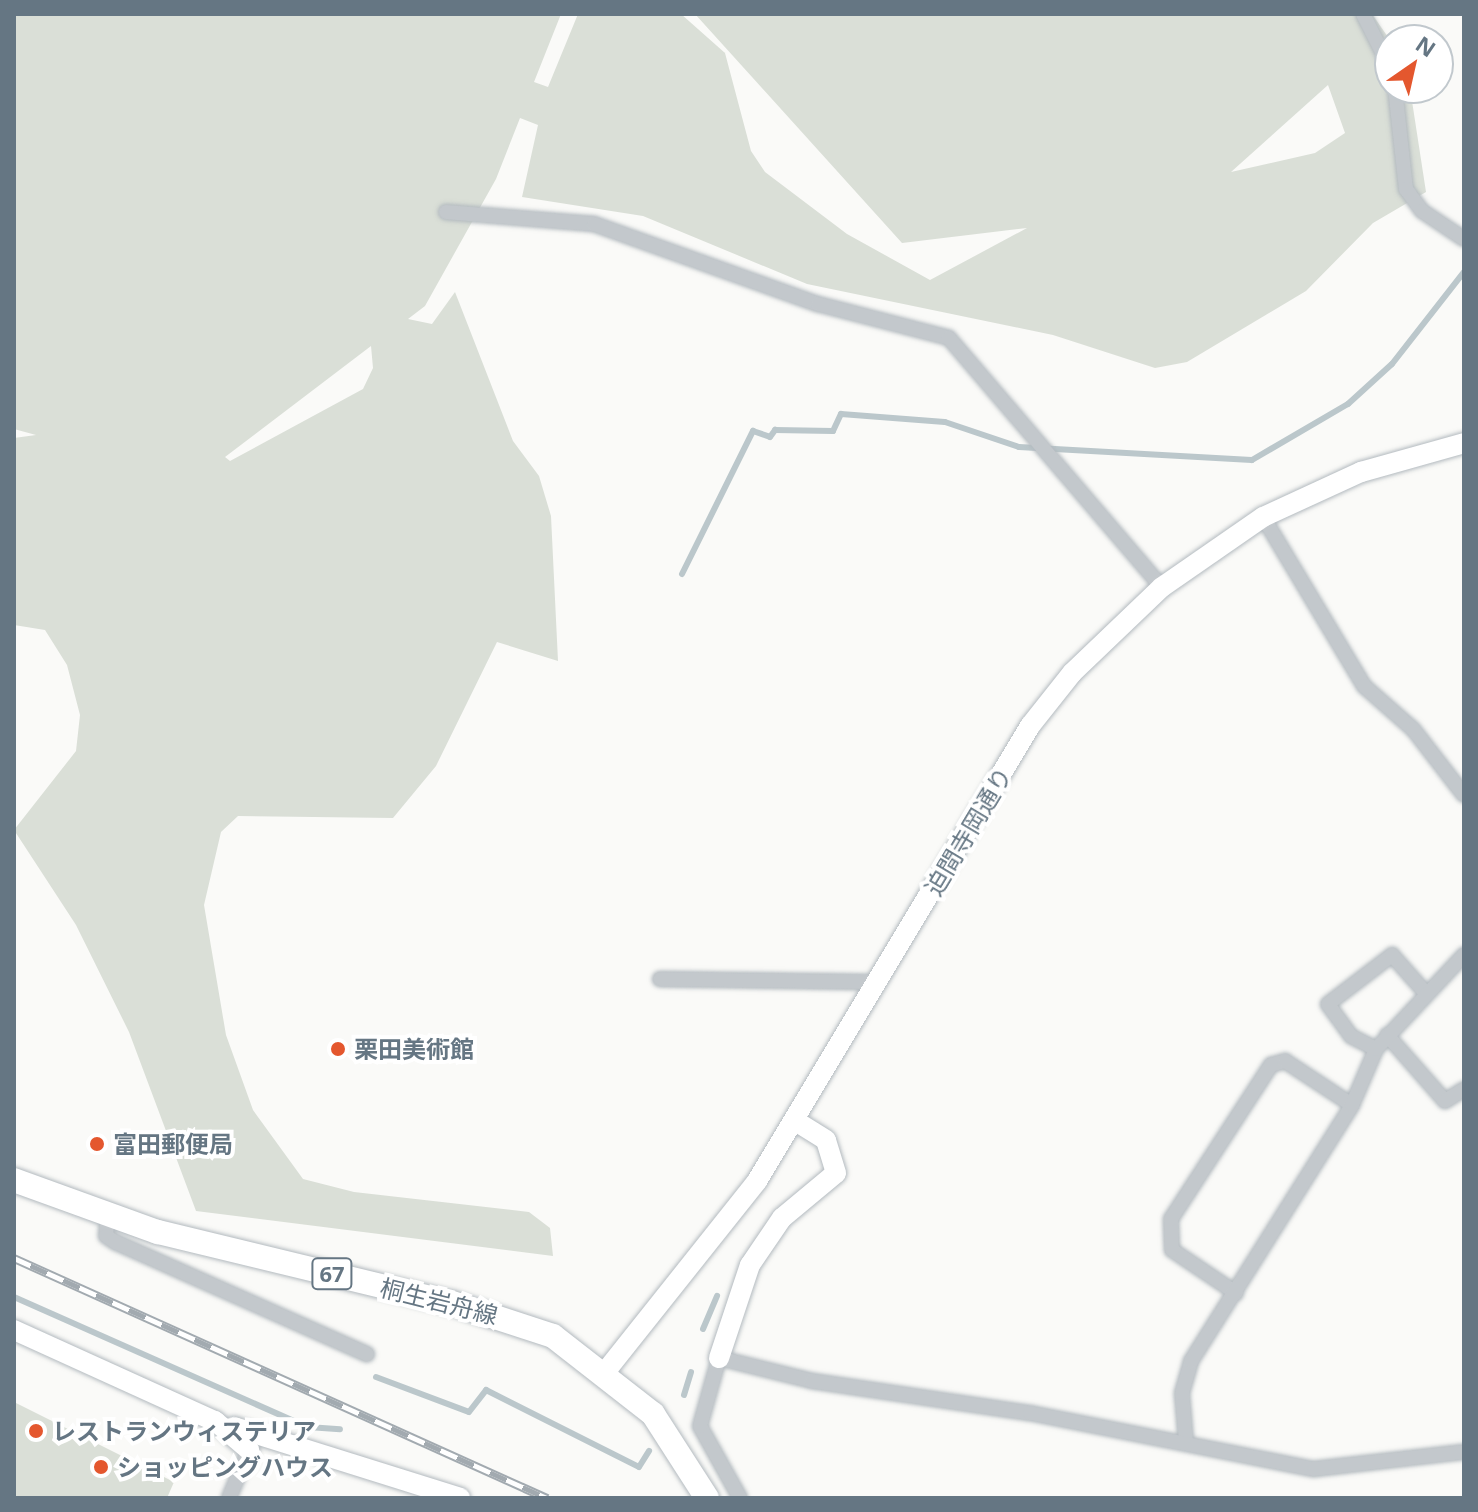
<!DOCTYPE html>
<html>
<head>
<meta charset="utf-8">
<style>
  body { margin:0 }
  #map { position:relative; width:1478px; height:1512px; overflow:hidden; background:#fafaf8; font-family:"Noto Sans","Noto Sans JP",sans-serif }
  div>[style] { position:absolute }
  [style*='--x'] { left:calc(var(--x)*1px); top:calc(var(--y)*1px); width:calc(var(--w)*1px); rotate:calc(var(--a)*1deg) }
  .green>* { inset:0; background:#dadfd7 }
  .stream>* { height:6px; margin:-3px; padding:0 3px; transform-origin:3px; border-radius:3px; background:#bbc7cb }
  .roads { filter:drop-shadow(0 0 2px #b3babf) drop-shadow(0 0 2px #b3babf) }
  .street>* { height:14px; margin:-7px; padding:0 7px; transform-origin:7px; border-radius:7px; background:#c3c8cc }
  .secondary>* { height:20px; margin:-10px; padding:0 10px; transform-origin:10px; border-radius:10px; background:#fff }
  .primary>* { height:24px; margin:-12px; padding:0 12px; transform-origin:12px; border-radius:12px; background:#fff }
  .rail>* { height:9px; margin-top:-4.5px; transform-origin:0; background:repeating-linear-gradient(90deg,#fff 0 18px,#a2aab0 0 36px); box-sizing:border-box; border-block:2px solid #a2aab0 }
  .dots>* { width:22px; height:22px; translate:-50% -50%; box-sizing:border-box; border:4px solid #fff; border-radius:50% }
  span { translate:-50% -50%; white-space:nowrap; text-align:center; line-height:1.15; -webkit-text-stroke:8px #fff; paint-order:stroke }
  .shield-label span { padding:2px 6px; background:#fff; border:2px solid; border-radius:6px; -webkit-text-stroke-width:0 }
  .shield-label { font-size:22px; color:#657683; font-weight:700 }
  .street-label { font-size:24px; color:#657683 }
  .poi-label { font-size:24px; color:#657683; font-weight:700 }
  .left { translate:0 -50%; text-align:left }
  .frame { position:absolute; inset:0; border:16px solid #657683; pointer-events:none }
  .north { position:absolute; left:1374px; top:24px; width:80px; height:80px; box-sizing:border-box; background:#fff; border:2px solid #c1c8cd; border-radius:50%; rotate:34deg; font-size:22px; font-weight:700; line-height:32px; text-align:center; color:#657683 }
  .north::after { content:''; display:block; margin:auto; width:28px; height:36px; background:#e4572e; clip-path:polygon(50% 0,100% 100%,50% 72%,0 100%) }
</style>
</head>
<body>
<div id="map">
  <div class="green">
    <i style="clip-path:polygon(evenodd,14px 14px,561px 14px,534px 82px,548px 87px,578px 14px,681px 14px,725px 53px,751px 151px,765px 172px,847px 234px,930px 280px,1027px 228px,902px 243px,695px 14px,1372px 14px,1390px 40px,1390px 88px,1410px 88px,1426px 192px,1373px 223px,1306px 291px,1187px 362px,1155px 368px,1053px 335px,807px 284px,643px 216px,522px 197px,538px 125px,520px 118px,496px 179px,425px 306px,408px 319px,432px 324px,455px 292px,513px 441px,539px 476px,551px 516px,558px 661px,497px 642px,436px 766px,393px 818px,238px 816px,221px 832px,204px 905px,226px 1035px,253px 1110px,303px 1179px,354px 1192px,529px 1212px,550px 1228px,553px 1256px,196px 1211px,129px 1032px,76px 925px,14px 830px,76px 751px,80px 715px,67px 665px,45px 630px,14px 625px,14px 438px,36px 435px,14px 429px,14px 14px,1328px 85px,1345px 133px,1315px 153px,1231px 172px,1328px 85px,14px 14px,371px 346px,373px 368px,363px 389px,230px 461px,225px 457px,371px 346px)"></i>
    <i style="clip-path:polygon(14px 1402px,174px 1482px,167px 1498px,14px 1498px)"></i>
  </div>
  <div class="stream">
    <i style="--x:682;--y:574;--w:160;--a:-63.6"></i>
    <i style="--x:753;--y:431;--w:18;--a:19"></i>
    <i style="--x:770;--y:437;--w:9;--a:-54"></i>
    <i style="--x:775;--y:430;--w:58;--a:1"></i>
    <i style="--x:833;--y:431;--w:19;--a:-65"></i>
    <i style="--x:841;--y:414;--w:104;--a:4.4"></i>
    <i style="--x:945;--y:422;--w:78;--a:18.7"></i>
    <i style="--x:1019;--y:447;--w:233;--a:3.2"></i>
    <i style="--x:1252;--y:460;--w:111;--a:-30.3"></i>
    <i style="--x:1348;--y:404;--w:59;--a:-42.3"></i>
    <i style="--x:1392;--y:364;--w:117;--a:-52"></i>
    <i style="--x:14;--y:1297;--w:321;--a:23.9"></i>
    <i style="--x:308;--y:1427;--w:32;--a:4"></i>
    <i style="--x:703;--y:1329;--w:36;--a:-67"></i>
    <i style="--x:376;--y:1377;--w:99;--a:20.6"></i>
    <i style="--x:469;--y:1412;--w:28;--a:-52"></i>
    <i style="--x:486;--y:1390;--w:171;--a:26.7"></i>
    <i style="--x:639;--y:1467;--w:19;--a:-58"></i>
    <i style="--x:684;--y:1395;--w:24;--a:-73"></i>
  </div>
  <div class="roads">
    <div class="street">
      <i style="--x:1363;--y:14;--w:60;--a:63.4"></i>
      <i style="--x:1395;--y:88;--w:102;--a:83.8"></i>
      <i style="--x:1406;--y:189;--w:27;--a:54"></i>
      <i style="--x:1422;--y:211;--w:50;--a:33.7"></i>
      <i style="--x:446;--y:212;--w:148;--a:4.6"></i>
      <i style="--x:594;--y:224;--w:238;--a:19.7"></i>
      <i style="--x:818;--y:304;--w:135;--a:14.5"></i>
      <i style="--x:949;--y:338;--w:328;--a:49.5"></i>
      <i style="--x:1263;--y:517;--w:197;--a:59.1"></i>
      <i style="--x:1364;--y:686;--w:65;--a:41.3"></i>
      <i style="--x:1413;--y:729;--w:83;--a:52.3"></i>
      <i style="--x:660;--y:979;--w:219;--a:0.8"></i>
      <i style="--x:1387;--y:1035;--w:88;--a:48.7"></i>
      <i style="--x:1445;--y:1101;--w:22;--a:-32"></i>
      <i style="--x:1376;--y:1049;--w:28;--a:-153"></i>
      <i style="--x:1351;--y:1036;--w:39;--a:-126"></i>
      <i style="--x:1328;--y:1004;--w:81;--a:-37.4"></i>
      <i style="--x:1392;--y:955;--w:48;--a:48.4"></i>
      <i style="--x:108;--y:1216;--w:20;--a:96"></i>
      <i style="--x:106;--y:1236;--w:11;--a:34"></i>
      <i style="--x:115;--y:1242;--w:276;--a:24"></i>
      <i style="--x:1236;--y:1293;--w:77;--a:-146.1"></i>
      <i style="--x:1172;--y:1250;--w:31;--a:-92"></i>
      <i style="--x:1171;--y:1219;--w:184;--a:-57"></i>
      <i style="--x:1271;--y:1065;--w:15;--a:-16"></i>
      <i style="--x:1285;--y:1061;--w:80;--a:33.3"></i>
      <i style="--x:1186;--y:1442;--w:49;--a:-94.7"></i>
      <i style="--x:1182;--y:1393;--w:33;--a:-74"></i>
      <i style="--x:1191;--y:1361;--w:302;--a:-57.8"></i>
      <i style="--x:1352;--y:1105;--w:61;--a:-66.8"></i>
      <i style="--x:1376;--y:1049;--w:129;--a:-46.9"></i>
      <i style="--x:229;--y:1498;--w:52;--a:-67.4"></i>
      <i style="--x:740;--y:1498;--w:82;--a:-119.1"></i>
      <i style="--x:700;--y:1426;--w:71;--a:-74.4"></i>
      <i style="--x:719;--y:1358;--w:96;--a:13.9"></i>
      <i style="--x:812;--y:1381;--w:220;--a:8.4"></i>
      <i style="--x:1030;--y:1413;--w:289;--a:11.2"></i>
      <i style="--x:1314;--y:1469;--w:151;--a:-6.5"></i>
    </div>
    <div class="secondary">
      <i style="--x:14;--y:1330;--w:221;--a:24.4"></i>
      <i style="--x:215;--y:1421;--w:45;--a:40.5"></i>
      <i style="--x:719;--y:1358;--w:98;--a:-71.6"></i>
      <i style="--x:750;--y:1265;--w:57;--a:-55.8"></i>
      <i style="--x:782;--y:1218;--w:70;--a:-39.8"></i>
      <i style="--x:836;--y:1173;--w:34;--a:-107"></i>
      <i style="--x:826;--y:1140;--w:36;--a:-148"></i>
      <i style="--x:606;--y:1371;--w:243;--a:-51.5"></i>
      <i style="--x:757;--y:1181;--w:531;--a:-59.04"></i>
      <i style="--x:1030;--y:726;--w:68;--a:-51.6"></i>
      <i style="--x:1072;--y:673;--w:124;--a:-43.7"></i>
      <i style="--x:1162;--y:587;--w:123;--a:-34.7"></i>
      <i style="--x:1263;--y:517;--w:108;--a:-24.7"></i>
      <i style="--x:1361;--y:472;--w:107;--a:-15.7"></i>
      <i style="--x:234;--y:1427;--w:237;--a:17.4"></i>
    </div>
    <div class="primary">
      <i style="--x:14;--y:1180;--w:153;--a:19.9"></i>
      <i style="--x:158;--y:1232;--w:302;--a:13.6"></i>
      <i style="--x:452;--y:1303;--w:106;--a:18.1"></i>
      <i style="--x:553;--y:1336;--w:127;--a:38"></i>
      <i style="--x:653;--y:1414;--w:100;--a:57.3"></i>
    </div>
  </div>
  <div class="rail">
    <i style="--x:14;--y:1258;--w:585;--a:24.24"></i>
  </div>
  <div class="dots">
    <i style="left:338px;top:1049px;background:#e4572e"></i>
    <i style="left:97px;top:1144px;background:#e4572e"></i>
    <i style="left:36px;top:1431px;background:#e4572e"></i>
    <i style="left:101px;top:1467px;background:#e4572e"></i>
  </div>
  <div class="shield-label">
    <span style="left:332px;top:1274px">67</span>
  </div>
  <div class="street-label">
    <span style="left:968px;top:831px;rotate:-59deg">迫間寺岡通り</span>
    <span style="left:439px;top:1301px;rotate:14deg">桐生岩舟線</span>
  </div>
  <div class="poi-label">
    <span class="left" style="left:354px;top:1049px">栗田美術館</span>
    <span class="left" style="left:113px;top:1144px">富田郵便局</span>
    <span class="left" style="left:52px;top:1431px">レストランウィステリア</span>
    <span class="left" style="left:117px;top:1467px">ショッピングハウス</span>
  </div>
  <div class="frame"></div>
  <div class="north">N</div>
</div>
</body>
</html>
